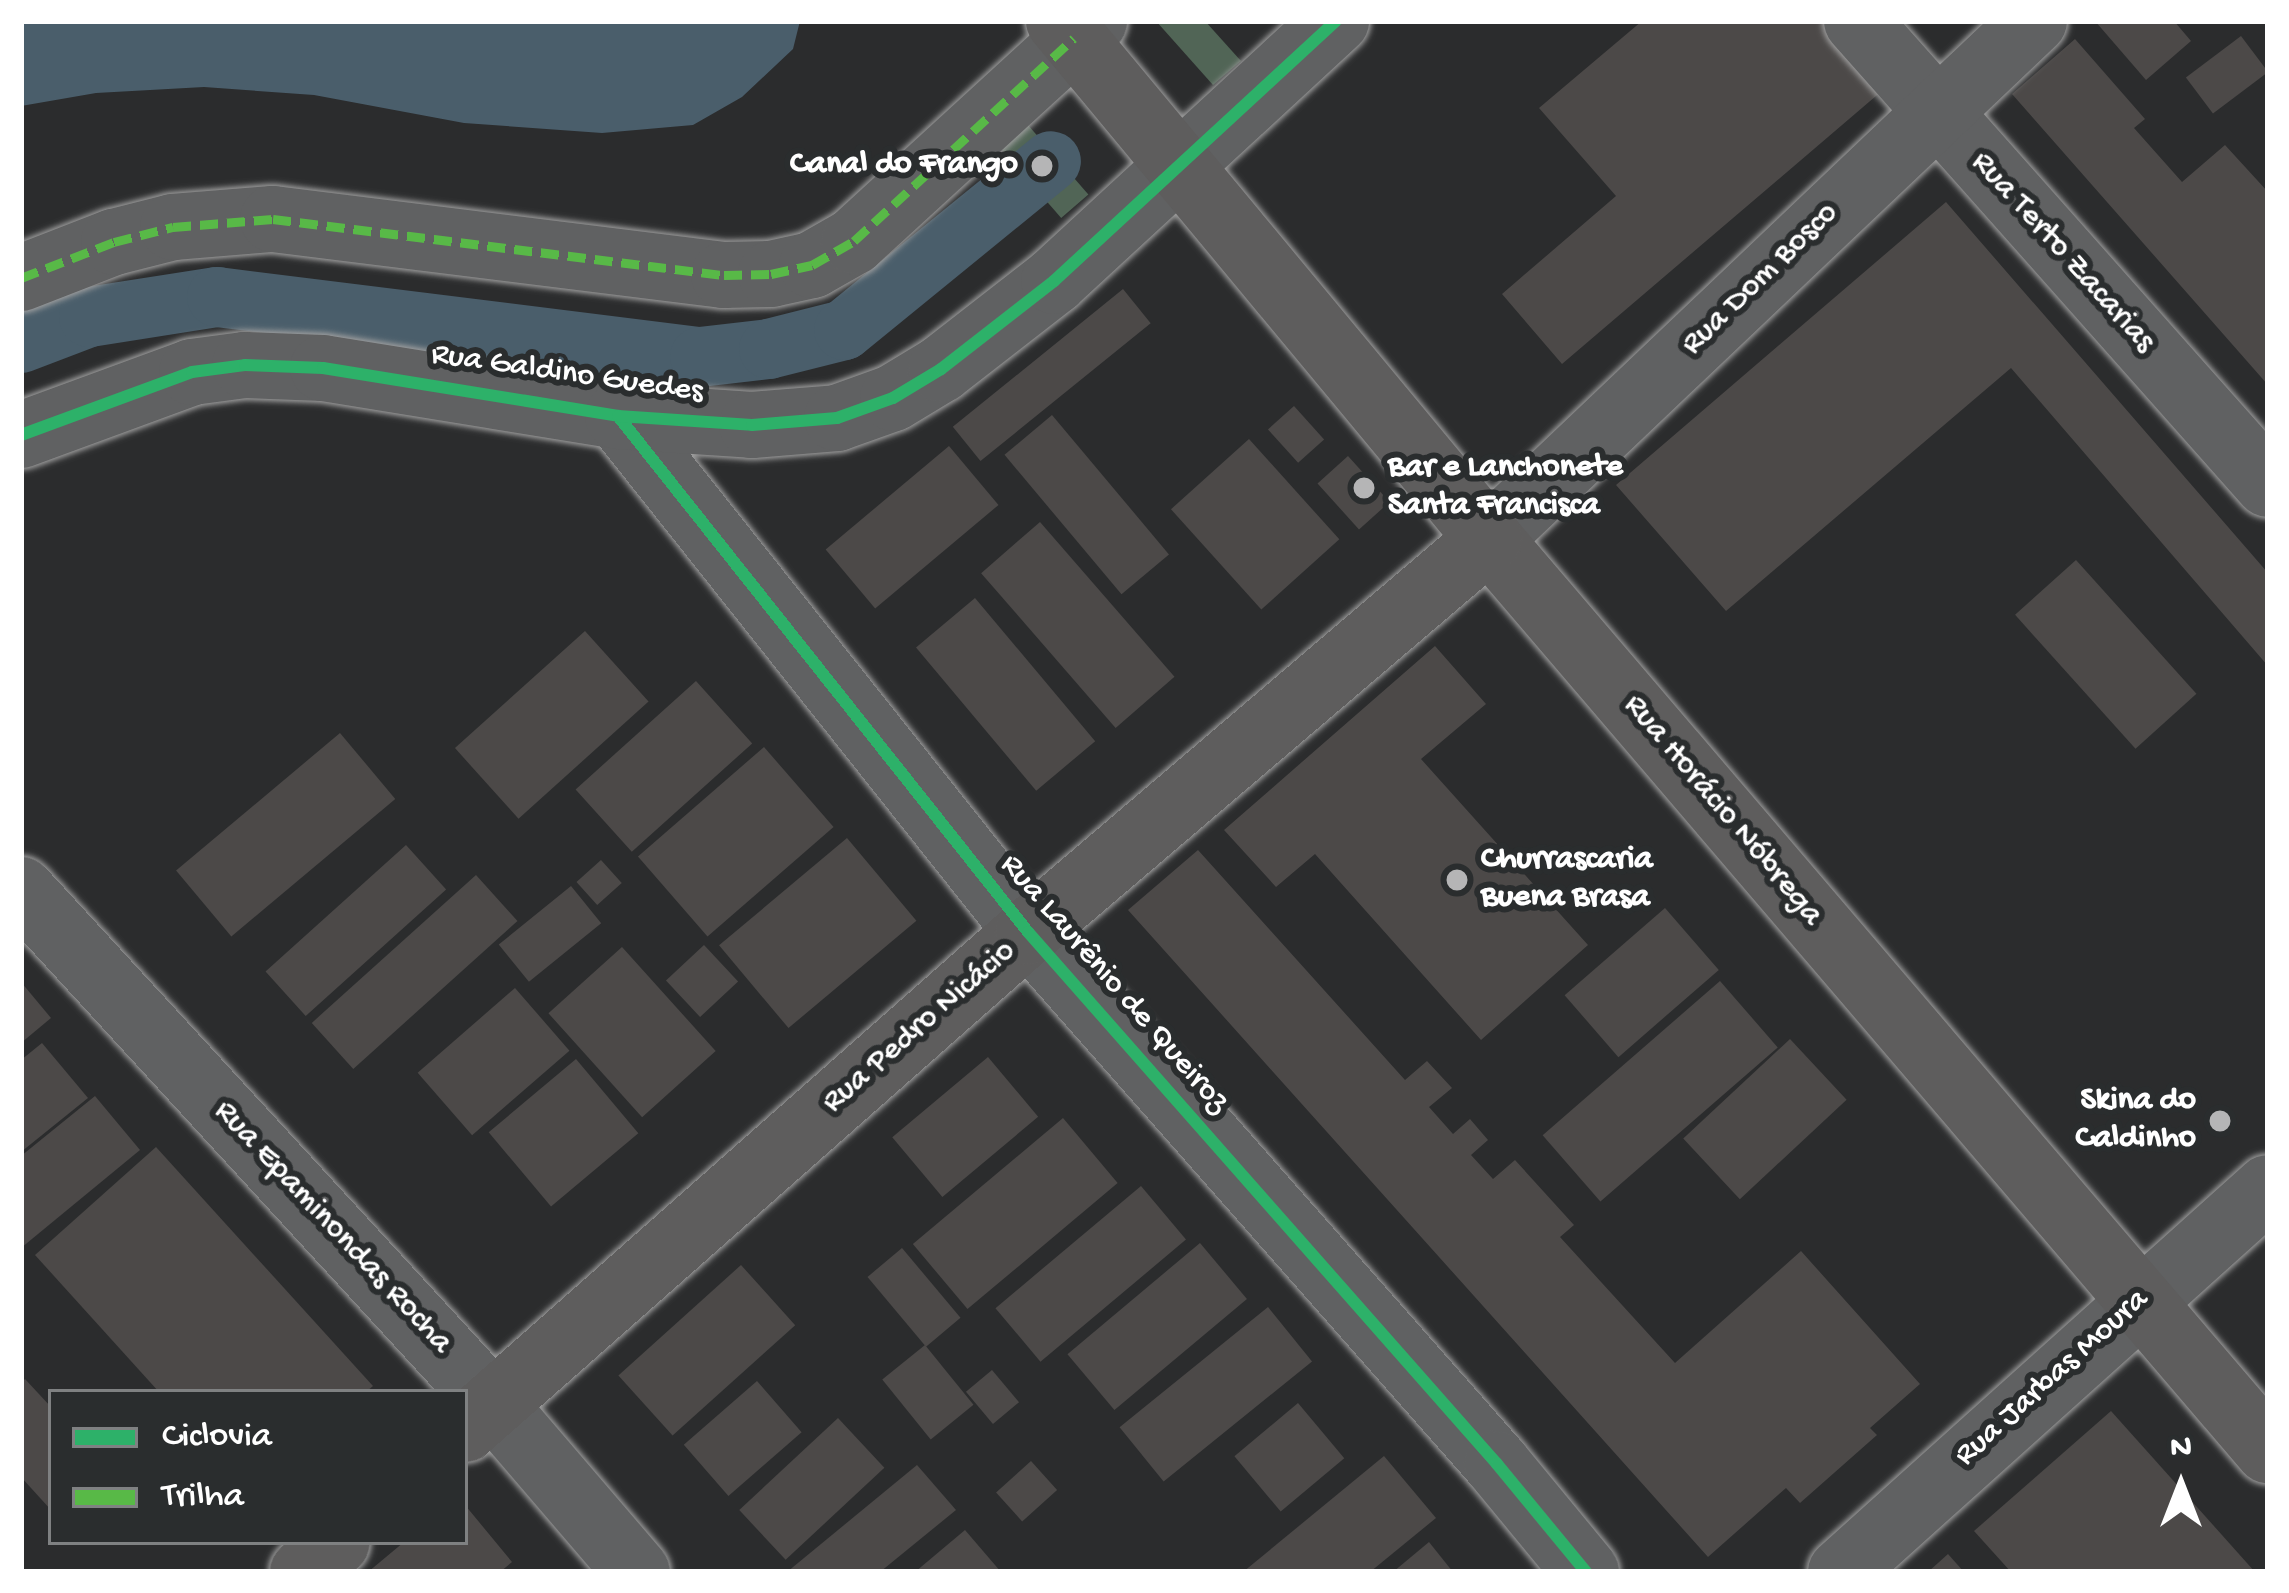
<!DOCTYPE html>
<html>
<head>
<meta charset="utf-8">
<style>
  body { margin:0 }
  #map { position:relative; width:2289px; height:1593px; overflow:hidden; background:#2b2c2d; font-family:"Gochi Hand",sans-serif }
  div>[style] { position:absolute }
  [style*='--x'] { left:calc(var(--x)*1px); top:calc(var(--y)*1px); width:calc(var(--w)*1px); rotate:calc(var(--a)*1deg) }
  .green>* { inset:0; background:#516556; transform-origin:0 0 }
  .water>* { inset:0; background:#4a5e6b }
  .canal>* { height:60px; margin:-30px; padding:0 30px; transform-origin:30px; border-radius:30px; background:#4a5e6b }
  .building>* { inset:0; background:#4c4948; transform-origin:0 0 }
  .roads { filter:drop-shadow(0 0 3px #a0a0a0) drop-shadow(0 0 3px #a0a0a0) }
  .minor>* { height:66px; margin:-33px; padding:0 33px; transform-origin:33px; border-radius:33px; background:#606162 }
  .major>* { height:66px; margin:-33px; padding:0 33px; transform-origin:33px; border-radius:33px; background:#5e5d5d }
  .quiet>* { height:9px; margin-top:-4.5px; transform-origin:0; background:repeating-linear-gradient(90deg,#58b947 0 18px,transparent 0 27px) }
  .cycleway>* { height:12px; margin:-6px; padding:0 6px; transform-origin:6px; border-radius:6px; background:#2db169 }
  .dots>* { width:33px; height:33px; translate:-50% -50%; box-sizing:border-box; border:6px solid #2a2d2e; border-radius:50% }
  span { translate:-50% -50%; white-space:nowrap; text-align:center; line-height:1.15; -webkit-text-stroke:12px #2a2d2e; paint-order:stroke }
  .poi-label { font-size:33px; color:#fff; font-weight:700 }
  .right { translate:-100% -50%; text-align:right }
  .left { translate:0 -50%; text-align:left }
  .street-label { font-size:33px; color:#fff }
  .frame { position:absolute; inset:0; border:24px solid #fff; pointer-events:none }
  .legend { position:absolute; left:48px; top:1389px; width:420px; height:156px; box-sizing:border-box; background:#2a2d2e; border:3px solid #7f8182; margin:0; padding:15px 21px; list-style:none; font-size:36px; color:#fff }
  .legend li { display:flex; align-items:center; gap:24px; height:60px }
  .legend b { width:60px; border:3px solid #7f8182 }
  .north { position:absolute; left:2121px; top:1425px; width:120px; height:120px; -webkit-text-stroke:9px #2a2d2e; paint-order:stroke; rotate:0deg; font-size:33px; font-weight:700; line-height:48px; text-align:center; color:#fff }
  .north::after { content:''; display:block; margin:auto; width:42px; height:54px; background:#fff; clip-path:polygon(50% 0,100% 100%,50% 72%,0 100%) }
</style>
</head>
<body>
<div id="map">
  <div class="green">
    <i style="clip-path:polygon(1156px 21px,1205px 21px,1241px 61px,1213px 85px)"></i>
    <i style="left:1028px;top:125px;width:92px;height:36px;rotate:49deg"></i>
  </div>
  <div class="water">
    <i style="clip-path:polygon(21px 21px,800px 21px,793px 49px,742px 97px,693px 125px,602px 133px,464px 123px,314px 95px,204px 87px,96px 93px,21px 106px)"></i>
  </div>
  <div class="canal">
    <i style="--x:21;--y:343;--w:73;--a:-20.9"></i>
    <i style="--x:89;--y:317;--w:130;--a:-8.9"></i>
    <i style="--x:217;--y:297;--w:487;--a:7.1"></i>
    <i style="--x:700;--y:357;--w:69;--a:-6.6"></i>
    <i style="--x:769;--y:349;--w:77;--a:-14.2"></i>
    <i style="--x:844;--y:330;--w:267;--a:-39.2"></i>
  </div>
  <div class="building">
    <i style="clip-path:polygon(1642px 21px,1824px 21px,1883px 90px,1562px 364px,1502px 294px,1616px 196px,1539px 108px)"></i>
    <i style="clip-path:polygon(2095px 21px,2174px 21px,2191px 41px,2146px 80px)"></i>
    <i style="left:2241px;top:36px;width:45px;height:69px;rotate:53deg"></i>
    <i style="clip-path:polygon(2075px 39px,2145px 119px,2134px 128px,2182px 182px,2225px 145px,2268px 192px,2268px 385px,2012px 94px)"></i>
    <i style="clip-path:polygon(1946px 202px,2268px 573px,2268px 666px,2011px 368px,1726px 611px,1616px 485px)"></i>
    <i style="left:1123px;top:289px;width:44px;height:219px;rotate:51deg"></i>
    <i style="left:1294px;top:406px;width:45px;height:35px;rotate:48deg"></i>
    <i style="left:1052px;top:415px;width:182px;height:62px;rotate:50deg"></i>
    <i style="left:1249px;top:439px;width:135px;height:105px;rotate:48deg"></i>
    <i style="left:949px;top:446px;width:77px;height:161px;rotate:50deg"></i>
    <i style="left:1348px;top:456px;width:62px;height:41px;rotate:48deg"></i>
    <i style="left:1040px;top:522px;width:205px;height:78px;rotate:49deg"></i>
    <i style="left:2076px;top:560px;width:180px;height:82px;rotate:48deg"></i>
    <i style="left:975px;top:598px;width:187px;height:77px;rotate:50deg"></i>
    <i style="left:585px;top:631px;width:95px;height:175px;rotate:48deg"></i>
    <i style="clip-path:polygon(1435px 646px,1486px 704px,1421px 759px,1588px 945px,1481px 1040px,1315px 854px,1276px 887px,1224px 830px)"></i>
    <i style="left:696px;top:681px;width:84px;height:162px;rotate:48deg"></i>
    <i style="left:340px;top:733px;width:86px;height:214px;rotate:50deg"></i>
    <i style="left:764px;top:747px;width:106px;height:167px;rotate:49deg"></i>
    <i style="left:847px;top:838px;width:108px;height:167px;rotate:50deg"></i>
    <i style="left:406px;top:845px;width:60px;height:189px;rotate:48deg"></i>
    <i style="clip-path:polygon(1198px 850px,1405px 1080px,1427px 1061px,1452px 1088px,1429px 1107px,1453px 1134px,1470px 1119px,1488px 1140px,1471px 1155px,1493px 1179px,1515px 1160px,1574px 1225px,1560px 1237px,1675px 1363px,1801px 1251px,1920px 1384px,1870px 1428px,1877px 1435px,1800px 1503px,1786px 1488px,1708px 1557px,1128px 910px)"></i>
    <i style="left:601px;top:860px;width:31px;height:33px;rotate:48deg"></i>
    <i style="left:476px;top:875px;width:62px;height:221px;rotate:48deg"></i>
    <i style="left:571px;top:886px;width:48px;height:93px;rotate:51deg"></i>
    <i style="left:1665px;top:908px;width:82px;height:133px;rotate:49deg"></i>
    <i style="left:704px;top:945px;width:50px;height:52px;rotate:47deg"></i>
    <i style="left:622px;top:947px;width:140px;height:99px;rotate:48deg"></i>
    <i style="left:1720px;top:981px;width:88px;height:235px;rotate:49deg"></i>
    <i style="clip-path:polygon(21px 982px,51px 1018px,21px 1043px)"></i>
    <i style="left:515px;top:988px;width:83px;height:129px;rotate:49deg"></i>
    <i style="left:1790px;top:1039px;width:83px;height:146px;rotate:47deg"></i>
    <i style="clip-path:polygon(42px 1043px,88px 1098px,21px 1152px,21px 1060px)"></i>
    <i style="left:988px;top:1057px;width:78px;height:125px;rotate:50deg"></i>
    <i style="left:576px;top:1059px;width:97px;height:114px;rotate:50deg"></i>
    <i style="clip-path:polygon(95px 1096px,140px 1150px,21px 1248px,21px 1156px)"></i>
    <i style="left:1063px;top:1118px;width:85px;height:196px;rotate:50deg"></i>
    <i style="clip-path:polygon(156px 1147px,373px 1386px,366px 1392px,159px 1392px,35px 1255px)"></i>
    <i style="left:1141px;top:1186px;width:70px;height:190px;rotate:50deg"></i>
    <i style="left:1200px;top:1243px;width:73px;height:173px;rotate:50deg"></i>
    <i style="left:902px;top:1248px;width:91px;height:45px;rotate:50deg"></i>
    <i style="left:741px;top:1265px;width:81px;height:165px;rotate:48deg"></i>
    <i style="left:1268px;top:1307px;width:70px;height:191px;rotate:51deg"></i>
    <i style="left:925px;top:1345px;width:77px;height:55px;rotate:51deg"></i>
    <i style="left:992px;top:1370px;width:42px;height:34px;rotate:50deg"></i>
    <i style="clip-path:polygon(25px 1379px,51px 1407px,51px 1510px,21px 1477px,21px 1383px)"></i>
    <i style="left:757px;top:1381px;width:68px;height:97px;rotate:49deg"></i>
    <i style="left:1298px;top:1403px;width:72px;height:83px;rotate:50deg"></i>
    <i style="clip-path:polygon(2111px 1411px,2205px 1516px,2255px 1572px,2011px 1572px,1974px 1531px)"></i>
    <i style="left:838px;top:1418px;width:68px;height:135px;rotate:47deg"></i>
    <i style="clip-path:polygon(1384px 1456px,1436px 1518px,1370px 1572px,1243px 1572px)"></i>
    <i style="left:1031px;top:1461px;width:39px;height:47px;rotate:48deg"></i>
    <i style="clip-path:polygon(917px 1465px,956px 1510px,880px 1572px,787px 1572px)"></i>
    <i style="clip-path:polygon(465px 1505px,512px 1562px,500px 1572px,368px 1572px,404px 1542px,465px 1542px)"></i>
    <i style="clip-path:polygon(965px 1530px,1001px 1572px,915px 1572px)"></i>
    <i style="clip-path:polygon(1429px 1542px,1453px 1572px,1393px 1572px)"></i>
    <i style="clip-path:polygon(1948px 1554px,1964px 1572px,1928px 1572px)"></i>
  </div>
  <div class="roads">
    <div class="minor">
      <i style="--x:1857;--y:21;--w:619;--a:48.4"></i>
      <i style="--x:21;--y:278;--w:100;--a:-21.2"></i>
      <i style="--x:114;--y:242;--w:61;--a:-14.3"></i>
      <i style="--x:173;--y:227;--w:100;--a:-4.6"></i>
      <i style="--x:273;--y:219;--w:454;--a:7.1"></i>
      <i style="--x:724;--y:275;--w:47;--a:-1.2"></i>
      <i style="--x:771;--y:274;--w:42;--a:-12.4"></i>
      <i style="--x:812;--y:265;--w:48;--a:-29.7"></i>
      <i style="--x:854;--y:241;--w:326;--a:-42.5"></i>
      <i style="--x:618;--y:416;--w:659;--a:51.53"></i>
      <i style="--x:1028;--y:932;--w:709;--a:48.6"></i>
      <i style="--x:1497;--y:1464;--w:140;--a:50.5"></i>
      <i style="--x:21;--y:435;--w:182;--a:-20.2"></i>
      <i style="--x:192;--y:372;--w:53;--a:-7.5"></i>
      <i style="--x:245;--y:365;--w:78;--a:2.2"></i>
      <i style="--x:323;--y:368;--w:299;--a:9.2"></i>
      <i style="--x:618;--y:416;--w:134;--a:3.8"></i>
      <i style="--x:752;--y:425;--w:85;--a:-4.7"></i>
      <i style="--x:837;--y:418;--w:59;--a:-19.7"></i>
      <i style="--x:893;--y:398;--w:56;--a:-31.1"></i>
      <i style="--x:941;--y:369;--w:143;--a:-37.9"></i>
      <i style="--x:1054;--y:281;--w:384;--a:-42.7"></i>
      <i style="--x:1489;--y:539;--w:752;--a:-43.55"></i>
      <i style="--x:21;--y:890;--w:698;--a:47.44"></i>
      <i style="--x:493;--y:1404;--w:221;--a:49.4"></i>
      <i style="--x:1841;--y:1572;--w:574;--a:-41.96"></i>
    </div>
    <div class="major">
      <i style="--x:1059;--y:21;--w:673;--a:50.3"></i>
      <i style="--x:1489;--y:539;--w:1199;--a:49.47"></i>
      <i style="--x:465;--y:1429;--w:751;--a:-41.44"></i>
      <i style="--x:1028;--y:932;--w:606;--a:-40.45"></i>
      <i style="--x:303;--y:1572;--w:45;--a:-41.4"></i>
    </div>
  </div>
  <div class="quiet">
    <i style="--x:21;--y:278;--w:100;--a:-21.2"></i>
    <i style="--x:114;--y:242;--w:61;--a:-14.3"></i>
    <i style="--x:173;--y:227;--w:100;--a:-4.6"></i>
    <i style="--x:273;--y:219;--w:454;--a:7.1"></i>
    <i style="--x:724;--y:275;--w:47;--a:-1.2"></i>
    <i style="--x:771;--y:274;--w:42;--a:-12.4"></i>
    <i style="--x:812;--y:265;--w:48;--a:-29.7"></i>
    <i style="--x:854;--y:241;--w:299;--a:-42.7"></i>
  </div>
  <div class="cycleway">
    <i style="--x:618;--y:416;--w:659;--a:51.53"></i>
    <i style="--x:1028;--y:932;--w:709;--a:48.6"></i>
    <i style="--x:1497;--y:1464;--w:140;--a:50.5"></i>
    <i style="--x:21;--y:435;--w:182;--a:-20.2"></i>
    <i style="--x:192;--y:372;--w:53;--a:-7.5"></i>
    <i style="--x:245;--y:365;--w:78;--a:2.2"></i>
    <i style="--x:323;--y:368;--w:299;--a:9.2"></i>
    <i style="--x:618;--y:416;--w:134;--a:3.8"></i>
    <i style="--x:752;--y:425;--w:85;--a:-4.7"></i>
    <i style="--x:837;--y:418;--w:59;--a:-19.7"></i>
    <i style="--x:893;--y:398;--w:56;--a:-31.1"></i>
    <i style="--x:941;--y:369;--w:143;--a:-37.9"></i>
    <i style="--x:1054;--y:281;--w:384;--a:-42.7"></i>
  </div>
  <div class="dots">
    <i style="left:1042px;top:166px;background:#b5b5b6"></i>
    <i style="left:1364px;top:488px;background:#b5b5b6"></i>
    <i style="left:1457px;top:880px;background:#b5b5b6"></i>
    <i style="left:2220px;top:1121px;background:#b5b5b6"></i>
  </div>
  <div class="poi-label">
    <span class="right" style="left:1018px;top:166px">Canal do Frango</span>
    <span class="left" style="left:1388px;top:488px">Bar e Lanchonete<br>Santa Francisca</span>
    <span class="left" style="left:1481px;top:880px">Churrascaria<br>Buena Brasa</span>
    <span class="right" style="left:2196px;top:1121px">Skina do<br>Caldinho</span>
  </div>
  <div class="street-label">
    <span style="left:2062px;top:253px;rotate:48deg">Rua Terto Zacarias</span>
    <span style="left:1761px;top:280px;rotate:-44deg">Rua Dom Bosco</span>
    <span style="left:567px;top:375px;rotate:8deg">Rua Galdino Guedes</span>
    <span style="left:1722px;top:811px;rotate:50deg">Rua Horácio Nóbrega</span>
    <span style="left:1113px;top:985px;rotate:49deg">Rua Laurênio de Queiroz</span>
    <span style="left:920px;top:1028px;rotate:-41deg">Rua Pedro Nicácio</span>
    <span style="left:332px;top:1228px;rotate:47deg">Rua Epaminondas Rocha</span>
    <span style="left:2053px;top:1379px;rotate:-42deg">Rua Jarbas Moura</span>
  </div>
  <div class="frame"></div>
  <ul class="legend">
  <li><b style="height:15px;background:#2db169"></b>Ciclovia</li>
  <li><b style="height:15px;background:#58b947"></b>Trilha</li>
  </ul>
  <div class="north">N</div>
</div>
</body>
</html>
